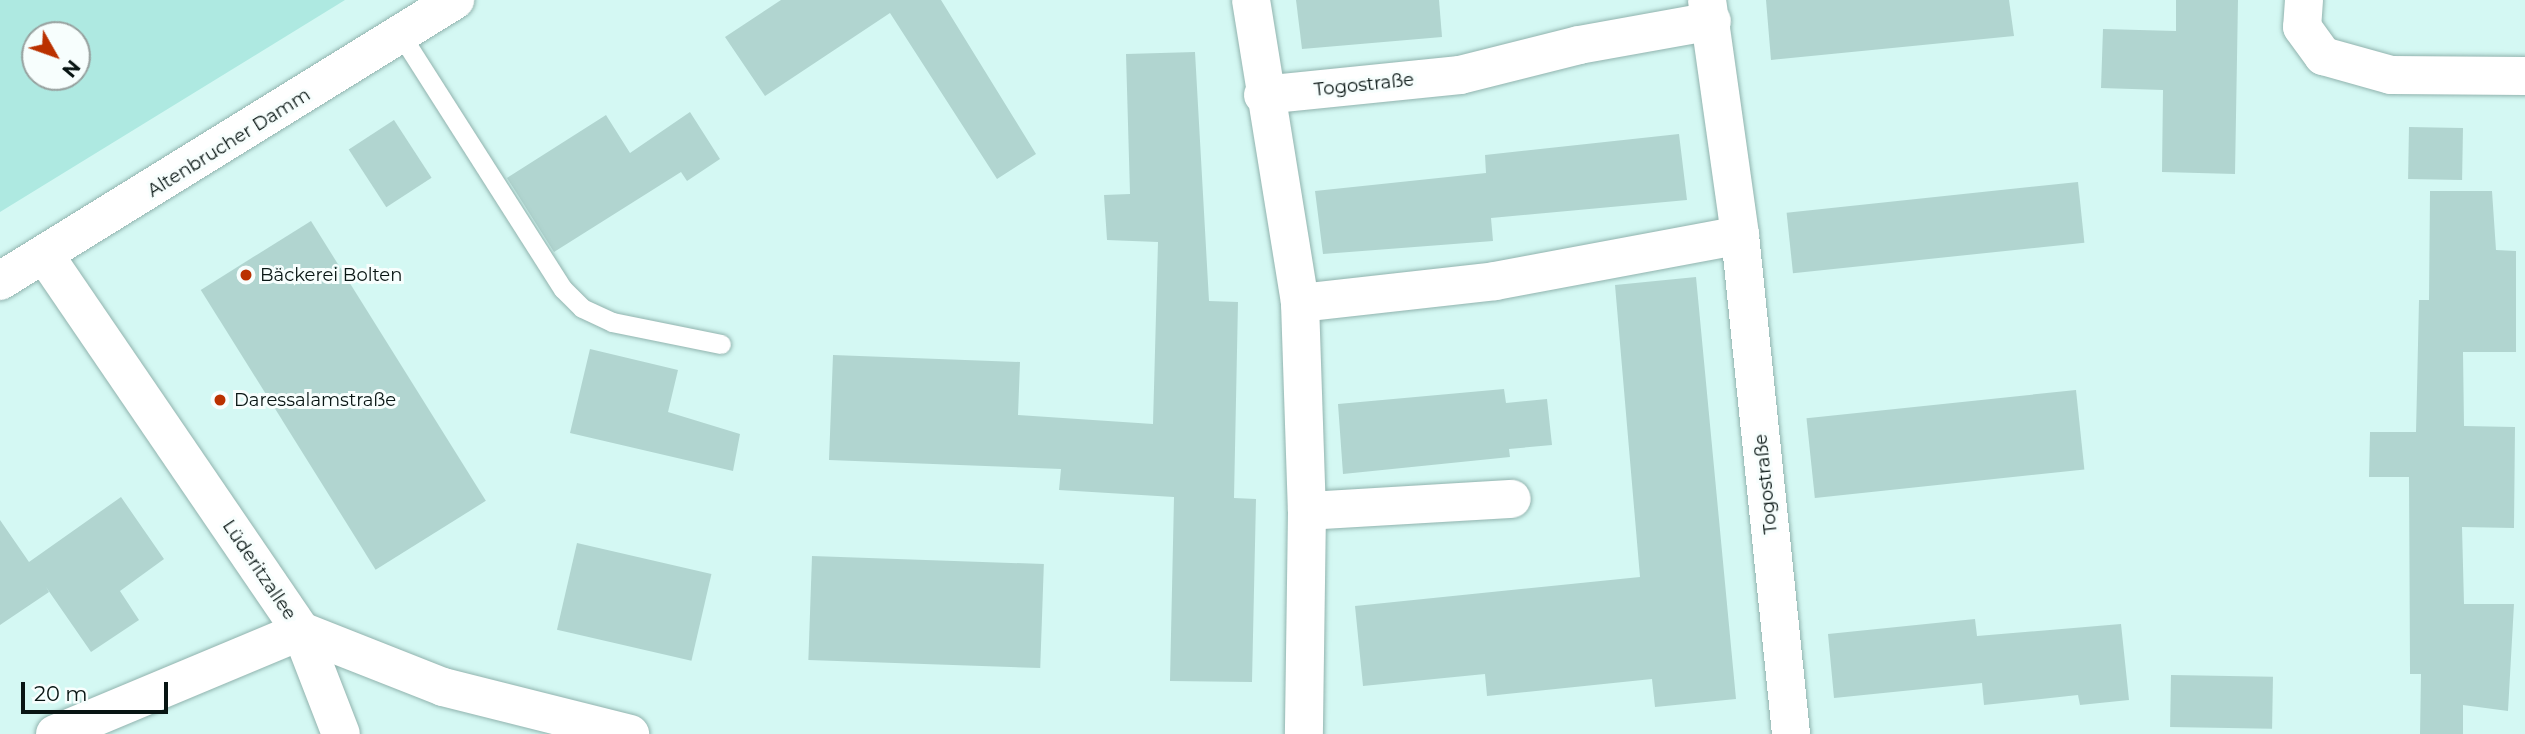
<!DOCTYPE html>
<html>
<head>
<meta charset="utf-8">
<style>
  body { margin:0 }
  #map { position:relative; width:2525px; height:734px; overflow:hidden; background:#d4f8f3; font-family:Montserrat,sans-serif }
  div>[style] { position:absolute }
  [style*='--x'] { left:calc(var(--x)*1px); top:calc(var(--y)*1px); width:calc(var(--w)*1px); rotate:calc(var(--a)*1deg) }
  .green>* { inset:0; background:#aee9e1 }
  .building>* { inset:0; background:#b1d5d0; transform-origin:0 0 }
  .roads { filter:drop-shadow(0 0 2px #91b3ae) drop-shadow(0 0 2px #91b3ae) }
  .service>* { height:19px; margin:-9.5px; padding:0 9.5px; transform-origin:9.5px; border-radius:9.5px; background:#fff }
  .minor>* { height:38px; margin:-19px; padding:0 19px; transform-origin:19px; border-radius:19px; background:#fff }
  .secondary>* { height:38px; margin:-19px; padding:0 19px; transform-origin:19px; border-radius:19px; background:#fff }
  .dots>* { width:19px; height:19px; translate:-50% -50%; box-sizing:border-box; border:4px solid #f7fefd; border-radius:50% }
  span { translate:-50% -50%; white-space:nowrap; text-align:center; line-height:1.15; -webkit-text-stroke:6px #f7fefd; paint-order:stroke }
  .street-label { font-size:18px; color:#081513 }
  .poi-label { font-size:18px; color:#081513 }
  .left { translate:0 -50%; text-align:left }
  .north { position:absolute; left:21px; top:21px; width:70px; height:70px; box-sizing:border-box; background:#f7fefd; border:2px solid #97a19f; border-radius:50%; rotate:130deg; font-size:19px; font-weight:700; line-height:28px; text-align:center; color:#081513 }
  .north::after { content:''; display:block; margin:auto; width:24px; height:32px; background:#ba3100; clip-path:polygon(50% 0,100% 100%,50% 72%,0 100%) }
  .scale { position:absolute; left:21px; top:682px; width:147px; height:32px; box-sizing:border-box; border:4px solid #081513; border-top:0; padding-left:9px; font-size:21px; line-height:24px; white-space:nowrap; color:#081513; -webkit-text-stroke:5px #f7fefd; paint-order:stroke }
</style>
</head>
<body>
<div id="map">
  <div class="green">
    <i style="clip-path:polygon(evenodd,0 0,345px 0,0 212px,0 0,35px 35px,77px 35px,77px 77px,35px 77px,35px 35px)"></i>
  </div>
  <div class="building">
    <i style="clip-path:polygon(781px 0,941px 0,1036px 154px,997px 179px,890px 13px,765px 96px,725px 37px)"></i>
    <i style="clip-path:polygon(1296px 0,1439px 0,1442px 37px,1302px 49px)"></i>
    <i style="clip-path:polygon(1766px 0,2009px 0,2014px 36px,1771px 60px)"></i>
    <i style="clip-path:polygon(2176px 0,2238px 0,2235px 174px,2162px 172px,2163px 90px,2101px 88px,2103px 29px,2176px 31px)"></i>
    <i style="clip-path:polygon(1195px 52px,1209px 301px,1238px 302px,1234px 498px,1256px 499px,1252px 682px,1170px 681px,1174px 497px,1059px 490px,1061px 469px,829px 460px,833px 355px,1020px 362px,1018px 415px,1153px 424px,1158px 242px,1107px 240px,1104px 195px,1130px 194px,1126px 54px)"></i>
    <i style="clip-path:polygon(690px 112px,720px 159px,687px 181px,681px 172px,554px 252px,507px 178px,606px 115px,630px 153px)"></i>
    <i style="left:394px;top:120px;width:69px;height:54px;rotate:57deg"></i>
    <i style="left:2409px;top:127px;width:54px;height:52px;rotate:1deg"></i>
    <i style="clip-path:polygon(1679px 134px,1687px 200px,1491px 218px,1493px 241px,1323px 254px,1315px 191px,1486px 173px,1485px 155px)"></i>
    <i style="left:2078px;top:182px;width:61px;height:293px;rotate:84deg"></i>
    <i style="clip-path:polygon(2430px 191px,2492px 191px,2496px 250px,2516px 251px,2516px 352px,2463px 352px,2464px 426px,2515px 427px,2514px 528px,2462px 527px,2464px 604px,2514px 604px,2508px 711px,2463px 705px,2463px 734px,2420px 734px,2421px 674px,2410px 674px,2409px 477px,2369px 477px,2370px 432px,2416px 432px,2419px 300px,2429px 300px)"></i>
    <i style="left:311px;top:221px;width:330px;height:130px;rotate:58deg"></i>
    <i style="clip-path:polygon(1696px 277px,1736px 699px,1655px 707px,1652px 679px,1487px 696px,1485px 674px,1363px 686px,1355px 606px,1640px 577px,1615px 285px)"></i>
    <i style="clip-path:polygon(590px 349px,678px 370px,668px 412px,740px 434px,733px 471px,570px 433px)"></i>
    <i style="clip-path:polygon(1504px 389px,1506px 403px,1547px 399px,1552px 445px,1509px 449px,1510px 457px,1343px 474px,1338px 404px)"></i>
    <i style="left:2076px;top:390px;width:80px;height:271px;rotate:84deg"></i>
    <i style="clip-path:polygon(121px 497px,164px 559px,120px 591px,139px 620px,91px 652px,46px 587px,49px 592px,0 625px,0 520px,29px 562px)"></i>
    <i style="left:577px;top:543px;width:138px;height:89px;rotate:13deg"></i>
    <i style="left:812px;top:556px;width:232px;height:104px;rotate:2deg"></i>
    <i style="clip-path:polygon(1975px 619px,1977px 636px,2121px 624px,2129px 700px,2080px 705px,2078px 695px,1984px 705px,1982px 683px,1834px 698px,1828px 634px)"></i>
    <i style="left:2171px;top:675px;width:102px;height:52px;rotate:1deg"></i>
  </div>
  <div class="roads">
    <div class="service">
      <i style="--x:401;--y:35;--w:301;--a:57.5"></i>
      <i style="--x:563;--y:289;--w:27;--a:45"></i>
      <i style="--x:582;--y:308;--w:33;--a:25"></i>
      <i style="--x:612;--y:322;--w:111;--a:11.4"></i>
    </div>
    <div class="minor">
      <i style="--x:1251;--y:0;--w:307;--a:80.8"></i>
      <i style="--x:1300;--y:303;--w:208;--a:88.1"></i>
      <i style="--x:1307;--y:511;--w:223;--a:90.8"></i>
      <i style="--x:1707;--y:0;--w:237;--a:82"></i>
      <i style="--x:1740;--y:235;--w:502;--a:84.16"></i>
      <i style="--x:2304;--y:0;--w:27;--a:94"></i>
      <i style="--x:2302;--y:27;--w:36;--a:54"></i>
      <i style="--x:2323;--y:56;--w:71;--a:15.6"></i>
      <i style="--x:2391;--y:75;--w:134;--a:0.4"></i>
      <i style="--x:1263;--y:95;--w:198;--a:-5.8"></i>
      <i style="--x:1460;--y:75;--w:123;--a:-14.1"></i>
      <i style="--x:1579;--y:45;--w:135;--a:-10.2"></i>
      <i style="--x:46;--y:257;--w:453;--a:55.7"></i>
      <i style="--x:301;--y:631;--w:110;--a:68.8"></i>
      <i style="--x:1300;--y:303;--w:196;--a:-6.4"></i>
      <i style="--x:1495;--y:281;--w:249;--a:-10.6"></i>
      <i style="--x:1307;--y:511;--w:205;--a:-3.4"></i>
      <i style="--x:301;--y:631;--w:153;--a:21.5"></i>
      <i style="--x:443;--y:687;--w:193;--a:14.1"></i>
      <i style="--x:55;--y:734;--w:267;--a:-22.7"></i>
    </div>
    <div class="secondary">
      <i style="--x:0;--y:281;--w:535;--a:-31.7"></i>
    </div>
  </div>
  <div class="dots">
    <i style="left:246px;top:275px;background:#ba3100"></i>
    <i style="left:220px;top:400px;background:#ba3100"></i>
  </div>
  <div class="street-label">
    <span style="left:1364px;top:85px;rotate:-6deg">Togostraße</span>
    <span style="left:229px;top:143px;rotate:-32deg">Altenbrucher Damm</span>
    <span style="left:1766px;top:484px;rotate:-96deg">Togostraße</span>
    <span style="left:259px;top:570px;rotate:56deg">Lüderitzallee</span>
  </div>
  <div class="poi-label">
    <span class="left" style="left:260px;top:275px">Bäckerei Bolten</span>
    <span class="left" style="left:234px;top:400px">Daressalamstraße</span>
  </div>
  <div class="north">N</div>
  <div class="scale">20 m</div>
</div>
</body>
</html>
